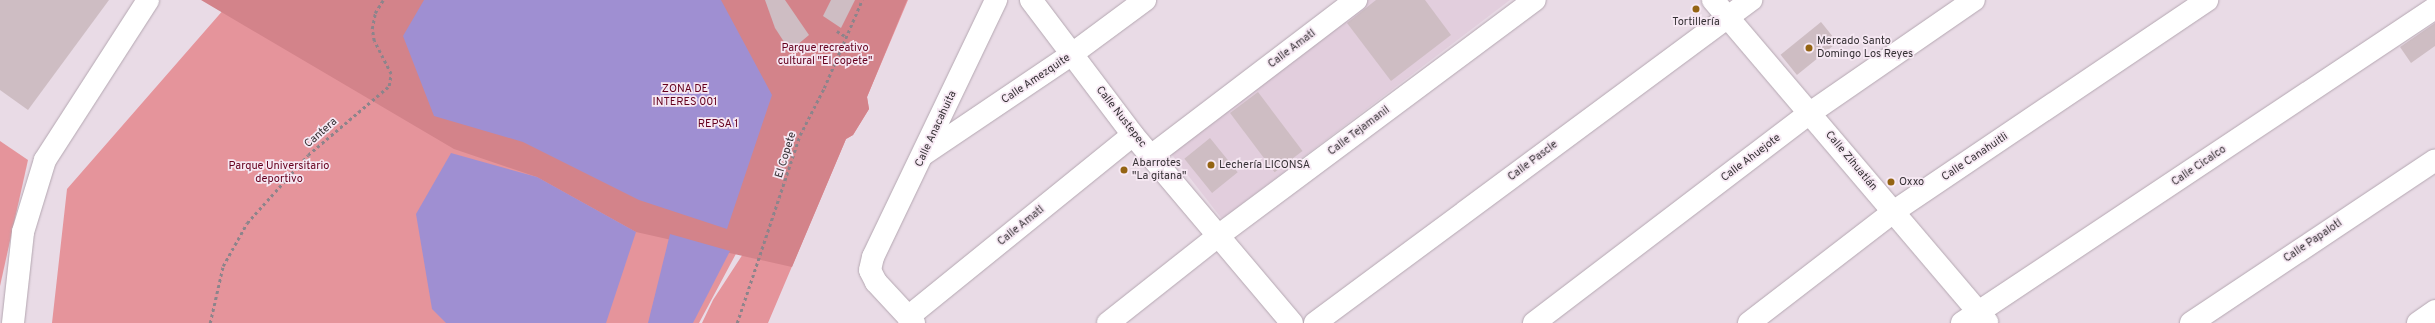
<!DOCTYPE html>
<html>
<head>
<meta charset="utf-8">
<style>
  body { margin:0 }
  #map { position:relative; width:2435px; height:323px; overflow:hidden; background:#e9dbe6; font-family:Overpass,sans-serif }
  div>[style] { position:absolute }
  [style*='--x'] { left:calc(var(--x)*1px); top:calc(var(--y)*1px); width:calc(var(--w)*1px); rotate:calc(var(--a)*1deg) }
  .built>* { inset:0; background:#e2cedd }
  .green>* { inset:0; background:#e5949b }
  .forest>* { inset:0; background:#d3838a }
  .water>* { inset:0; background:#9f8fd2 }
  .building>* { inset:0; background:#cebdc3; transform-origin:0 0 }
  .path>* { height:2.5px; margin-top:-1.25px; transform-origin:0; background:repeating-linear-gradient(90deg,#8d848b 0 3px,transparent 0 6px) }
  .roads { filter:drop-shadow(0 0 1px #b4a7b1) drop-shadow(0 0 1px #b4a7b1) }
  .minor>* { height:22px; margin:-11px; padding:0 11px; transform-origin:11px; border-radius:11px; background:#fff }
  .major>* { height:22px; margin:-11px; padding:0 11px; transform-origin:11px; border-radius:11px; background:#fff }
  .dots>* { width:11px; height:11px; translate:-50% -50%; box-sizing:border-box; border:2px solid #f6e8f3; border-radius:50% }
  span { translate:-50% -50%; white-space:nowrap; text-align:center; line-height:1.15; -webkit-text-stroke:3.5px #f6e8f3; paint-order:stroke }
  .poi-label { font-size:11px; color:#373236 }
  .left { translate:0 -50%; text-align:left }
  .park-label { font-size:11px; color:#65001e }
  .street-label { font-size:11px; color:#373236 }
</style>
</head>
<body>
<div id="map">
  <div class="built">
    <i style="clip-path:polygon(1368px 0,1510px 0,1222px 219px,1169px 151px)"></i>
  </div>
  <div class="green">
    <i style="clip-path:polygon(232px 0,538px 175px,738px 250px,699px 323px,52px 323px,67px 189px)"></i>
    <i style="clip-path:polygon(755px 0,908px 0,867px 97px,869px 109px,853px 135px,846px 139px,768px 323px,702px 323px,713px 300px,754px 237px)"></i>
    <i style="clip-path:polygon(0 141px,28px 160px,0 286px)"></i>
  </div>
  <div class="forest">
    <i style="clip-path:polygon(201px 0,907px 0,867px 97px,869px 109px,853px 135px,846px 139px,792px 267px,636px 232px,537px 177px,454px 149px)"></i>
  </div>
  <div class="water">
    <i style="clip-path:polygon(424px 0,721px 0,772px 95px,727px 229px,639px 200px,523px 142px,434px 116px,403px 36px)"></i>
    <i style="clip-path:polygon(451px 153px,537px 177px,636px 232px,606px 323px,446px 323px,432px 309px,416px 214px)"></i>
    <i style="clip-path:polygon(670px 234px,730px 251px,693px 323px,648px 323px)"></i>
  </div>
  <div class="building">
    <i style="clip-path:polygon(0 0,109px 0,28px 110px,0 90px)"></i>
    <i style="clip-path:polygon(765px 0,785px 0,809px 35px,790px 51px,775px 28px)"></i>
    <i style="clip-path:polygon(831px 0,855px 0,841px 28px,823px 16px)"></i>
    <i style="clip-path:polygon(1376px 0,1425px 0,1451px 35px,1391px 81px,1347px 23px)"></i>
    <i style="left:1821px;top:22px;width:26px;height:52px;rotate:51deg"></i>
    <i style="clip-path:polygon(2435px 23px,2435px 46px,2411px 63px,2400px 47px)"></i>
    <i style="left:1258px;top:92px;width:74px;height:35px;rotate:53deg"></i>
    <i style="left:1210px;top:138px;width:44px;height:33px;rotate:51deg"></i>
  </div>
  <div class="path">
    <i style="--x:837;--y:31;--w:9;--a:32"></i>
    <i style="--x:210;--y:323;--w:58;--a:-77.2"></i>
    <i style="--x:223;--y:266;--w:49;--a:-60.8"></i>
    <i style="--x:247;--y:223;--w:91;--a:-48.1"></i>
    <i style="--x:308;--y:155;--w:106;--a:-40.4"></i>
    <i style="--x:389;--y:86;--w:12;--a:-81"></i>
    <i style="--x:391;--y:74;--w:37;--a:-117"></i>
    <i style="--x:374;--y:41;--w:12;--a:-99"></i>
    <i style="--x:372;--y:29;--w:16;--a:-79"></i>
    <i style="--x:375;--y:13;--w:15;--a:-58"></i>
    <i style="--x:737;--y:323;--w:198;--a:-71.5"></i>
    <i style="--x:800;--y:135;--w:53;--a:-62.9"></i>
    <i style="--x:824;--y:88;--w:96;--a:-66.6"></i>
  </div>
  <div class="roads">
    <div class="minor">
      <i style="--x:1031;--y:0;--w:169;--a:52.9"></i>
      <i style="--x:1133;--y:135;--w:246;--a:49.8"></i>
      <i style="--x:1713;--y:0;--w:423;--a:49.6"></i>
      <i style="--x:924;--y:154;--w:179;--a:-34"></i>
      <i style="--x:1072;--y:54;--w:91;--a:-36.5"></i>
      <i style="--x:1151;--y:156;--w:258;--a:-37.3"></i>
      <i style="--x:908;--y:317;--w:289;--a:-39"></i>
      <i style="--x:914;--y:323;--w:56;--a:-132.8"></i>
      <i style="--x:876;--y:282;--w:13;--a:-117"></i>
      <i style="--x:870;--y:270;--w:13;--a:-77"></i>
      <i style="--x:873;--y:257;--w:285;--a:-64.4"></i>
      <i style="--x:1108;--y:323;--w:140;--a:-38.3"></i>
      <i style="--x:1218;--y:236;--w:395;--a:-36.7"></i>
      <i style="--x:1315;--y:323;--w:543;--a:-36.53"></i>
      <i style="--x:1534;--y:323;--w:347;--a:-37.3"></i>
      <i style="--x:1810;--y:113;--w:199;--a:-34.6"></i>
      <i style="--x:1749;--y:323;--w:182;--a:-37.6"></i>
      <i style="--x:1893;--y:212;--w:379;--a:-34"></i>
      <i style="--x:1962;--y:323;--w:568;--a:-33.66"></i>
      <i style="--x:2191;--y:323;--w:293;--a:-33.7"></i>
      <i style="--x:2418;--y:323;--w:21;--a:-35"></i>
    </div>
    <div class="major">
      <i style="--x:13;--y:323;--w:92;--a:-83.7"></i>
      <i style="--x:23;--y:232;--w:75;--a:-73"></i>
      <i style="--x:45;--y:160;--w:190;--a:-57.2"></i>
    </div>
  </div>
  <div class="dots">
    <i style="left:1696px;top:9px;background:#946413"></i>
    <i style="left:1809px;top:48px;background:#946413"></i>
    <i style="left:1211px;top:165px;background:#946413"></i>
    <i style="left:1124px;top:170px;background:#946413"></i>
    <i style="left:1891px;top:182px;background:#946413"></i>
  </div>
  <div class="poi-label">
    <span style="left:1696px;top:22px">Tortillería</span>
    <span class="left" style="left:1817px;top:48px">Mercado Santo<br>Domingo Los Reyes</span>
    <span class="left" style="left:1132px;top:170px">Abarrotes<br>"La gitana"</span>
    <span class="left" style="left:1219px;top:165px">Lechería LICONSA</span>
    <span class="left" style="left:1899px;top:182px">Oxxo</span>
  </div>
  <div class="park-label">
    <span style="left:825px;top:55px">Parque recreativo<br>cultural "El copete"</span>
    <span style="left:685px;top:96px">ZONA DE<br>INTERES 001</span>
    <span style="left:718px;top:124px">REPSA 1</span>
    <span style="left:279px;top:173px">Parque Universitario<br>deportivo</span>
  </div>
  <div class="street-label">
    <span style="left:1292px;top:49px;rotate:-37deg">Calle Amatl</span>
    <span style="left:1036px;top:79px;rotate:-34deg">Calle Amezquite</span>
    <span style="left:1121px;top:117px;rotate:52deg">Calle Nustepec</span>
    <span style="left:936px;top:129px;rotate:-65deg">Calle Anacahuita</span>
    <span style="left:1359px;top:131px;rotate:-37deg">Calle Tejamanil</span>
    <span style="left:321px;top:133px;rotate:-41deg">Cantera</span>
    <span style="left:786px;top:155px;rotate:-73deg">El Copete</span>
    <span style="left:1975px;top:157px;rotate:-34deg">Calle Canahuitli</span>
    <span style="left:1751px;top:158px;rotate:-37deg">Calle Ahuejote</span>
    <span style="left:1533px;top:161px;rotate:-37deg">Calle Pascle</span>
    <span style="left:1851px;top:161px;rotate:50deg">Calle Zihuatlán</span>
    <span style="left:2199px;top:166px;rotate:-34deg">Calle Cicalco</span>
    <span style="left:1021px;top:226px;rotate:-39deg">Calle Amatl</span>
    <span style="left:2313px;top:241px;rotate:-34deg">Calle Papalotl</span>
  </div>
</div>
</body>
</html>
